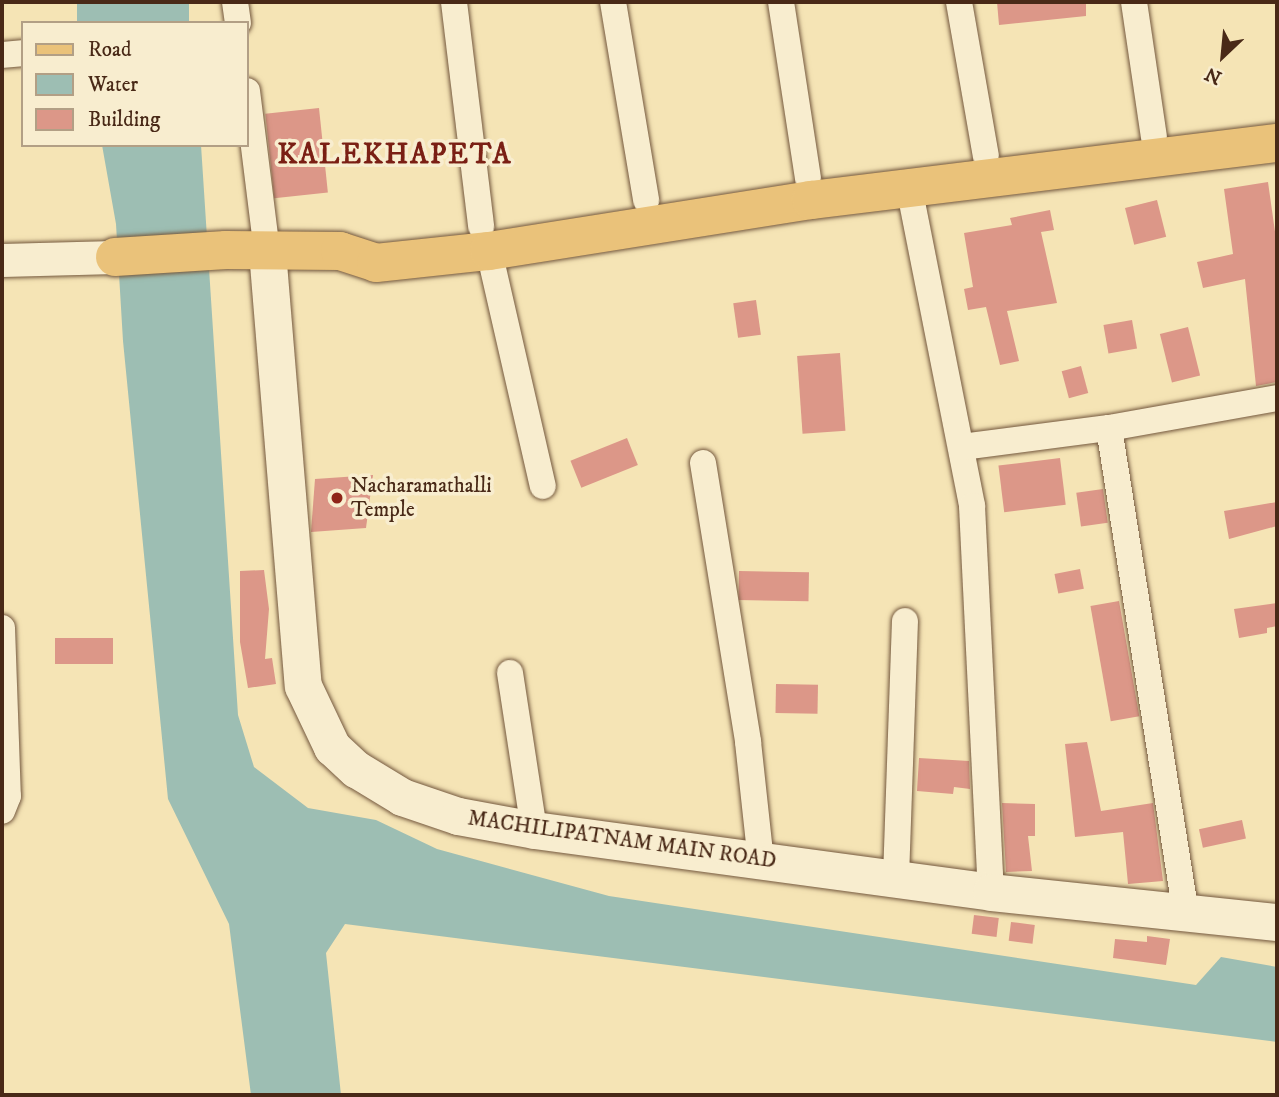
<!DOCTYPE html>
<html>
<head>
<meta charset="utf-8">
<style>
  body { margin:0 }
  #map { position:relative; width:1279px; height:1097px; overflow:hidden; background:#f5e4b5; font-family:"IM FELL DW Pica",serif }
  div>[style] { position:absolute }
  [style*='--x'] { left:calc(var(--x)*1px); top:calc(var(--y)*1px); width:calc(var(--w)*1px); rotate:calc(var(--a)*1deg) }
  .water>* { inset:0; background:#9dbeb3; transform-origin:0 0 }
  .building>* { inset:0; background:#dc9788; transform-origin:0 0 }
  .roads { filter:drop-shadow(0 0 2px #74583e) drop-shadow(0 0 2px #74583e) }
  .minor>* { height:26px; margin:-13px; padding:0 13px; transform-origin:13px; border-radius:13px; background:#f8edcf }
  .tertiary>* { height:33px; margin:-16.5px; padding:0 16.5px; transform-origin:16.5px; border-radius:16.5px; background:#f8edcf }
  .secondary>* { height:37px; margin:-18.5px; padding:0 18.5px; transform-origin:18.5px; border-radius:18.5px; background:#f8edcf }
  .primary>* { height:38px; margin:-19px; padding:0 19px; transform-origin:19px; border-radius:19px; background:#eac27a }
  .dots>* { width:19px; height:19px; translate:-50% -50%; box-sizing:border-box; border:4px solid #f8edcf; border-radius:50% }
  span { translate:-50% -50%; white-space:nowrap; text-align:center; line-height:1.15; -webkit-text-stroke:7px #f8edcf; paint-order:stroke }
  .poi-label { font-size:21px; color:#492917 }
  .left { translate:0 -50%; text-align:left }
  .street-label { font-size:21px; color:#492917 }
  .district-label { font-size:28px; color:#7a1f14; font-weight:700; letter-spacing:2px }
  .frame { position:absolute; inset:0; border:4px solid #492917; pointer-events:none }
  .legend { position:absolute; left:21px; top:21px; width:228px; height:126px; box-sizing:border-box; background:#f8edcf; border:2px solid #b29f85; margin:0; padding:9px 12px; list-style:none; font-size:21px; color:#492917 }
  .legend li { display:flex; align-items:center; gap:14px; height:35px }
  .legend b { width:35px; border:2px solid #b29f85 }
  .north { position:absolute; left:1188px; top:21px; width:70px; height:70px; -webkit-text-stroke:5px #f8edcf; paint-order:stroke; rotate:206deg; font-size:19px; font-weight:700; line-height:28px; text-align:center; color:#492917 }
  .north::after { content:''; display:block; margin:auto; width:24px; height:32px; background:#492917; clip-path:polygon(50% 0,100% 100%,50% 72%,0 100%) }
</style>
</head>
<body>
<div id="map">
  <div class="water">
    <i style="left:77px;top:2px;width:112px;height:21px"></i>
    <i style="clip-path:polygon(102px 145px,201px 145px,238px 715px,254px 767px,308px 808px,376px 820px,437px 849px,609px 896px,1196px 985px,1221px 957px,1277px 967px,1277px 1042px,345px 924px,326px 953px,341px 1095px,251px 1095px,229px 924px,168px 799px,123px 341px,116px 224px)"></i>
  </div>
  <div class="building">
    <i style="clip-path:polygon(997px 2px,1086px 2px,1086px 16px,999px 25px)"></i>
    <i style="left:319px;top:108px;width:85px;height:54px;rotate:84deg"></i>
    <i style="clip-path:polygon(1268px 182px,1277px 246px,1277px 382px,1256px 386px,1245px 279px,1203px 288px,1197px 262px,1233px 254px,1224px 189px)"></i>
    <i style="left:1157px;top:200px;width:38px;height:33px;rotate:76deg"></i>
    <i style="clip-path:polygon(1050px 210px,1054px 230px,1041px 232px,1057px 303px,1007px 311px,1019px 361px,1000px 365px,986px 307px,968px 310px,964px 289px,973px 287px,964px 233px,1012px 225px,1010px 218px)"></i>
    <i style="left:756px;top:300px;width:35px;height:23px;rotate:82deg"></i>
    <i style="left:1132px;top:320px;width:29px;height:29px;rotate:80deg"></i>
    <i style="left:1188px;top:327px;width:50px;height:29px;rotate:76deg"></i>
    <i style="left:840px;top:353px;width:78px;height:43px;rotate:86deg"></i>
    <i style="left:1081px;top:366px;width:28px;height:20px;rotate:75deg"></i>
    <i style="left:627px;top:438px;width:29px;height:61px;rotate:68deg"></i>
    <i style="left:1060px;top:458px;width:47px;height:62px;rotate:83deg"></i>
    <i style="clip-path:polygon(373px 475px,366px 528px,311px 532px,315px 479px)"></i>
    <i style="left:1103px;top:489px;width:34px;height:27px;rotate:82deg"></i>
    <i style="clip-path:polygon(1277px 502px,1277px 526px,1229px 539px,1224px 511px)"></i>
    <i style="left:1080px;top:569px;width:20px;height:26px;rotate:79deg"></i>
    <i style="clip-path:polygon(264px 570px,269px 609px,265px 659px,272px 658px,276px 684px,248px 688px,240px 642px,240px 571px)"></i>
    <i style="left:739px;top:571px;width:70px;height:29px;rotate:1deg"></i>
    <i style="left:1119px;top:601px;width:117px;height:29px;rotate:80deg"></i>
    <i style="clip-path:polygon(1277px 603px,1277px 626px,1267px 628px,1267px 633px,1239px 638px,1234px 609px)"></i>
    <i style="left:55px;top:638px;width:58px;height:26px"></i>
    <i style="left:776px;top:684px;width:42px;height:29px;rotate:1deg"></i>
    <i style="clip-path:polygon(1087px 742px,1101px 811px,1153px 803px,1163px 881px,1128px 884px,1123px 832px,1075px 837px,1065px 744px)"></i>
    <i style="clip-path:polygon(919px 758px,969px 761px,970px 789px,954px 787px,953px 794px,917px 791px)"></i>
    <i style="clip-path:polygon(1002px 803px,1035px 804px,1035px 836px,1028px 836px,1032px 871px,1006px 872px)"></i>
    <i style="left:1242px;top:820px;width:19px;height:44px;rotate:78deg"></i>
    <i style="left:974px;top:915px;width:25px;height:19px;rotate:7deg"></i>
    <i style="left:1011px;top:922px;width:24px;height:19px;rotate:7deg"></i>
    <i style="clip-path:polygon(1147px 936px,1170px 939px,1166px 965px,1113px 958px,1115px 939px,1147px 942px)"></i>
  </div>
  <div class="roads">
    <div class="minor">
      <i style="--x:235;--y:2;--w:21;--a:82"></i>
      <i style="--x:454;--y:2;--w:226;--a:83.1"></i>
      <i style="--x:613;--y:2;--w:201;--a:80.5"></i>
      <i style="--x:781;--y:2;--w:178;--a:81.3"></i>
      <i style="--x:959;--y:2;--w:156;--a:80.1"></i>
      <i style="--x:1134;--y:2;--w:136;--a:81.6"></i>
      <i style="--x:2;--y:55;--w:21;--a:-5"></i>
      <i style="--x:247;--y:91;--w:161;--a:82.9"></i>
      <i style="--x:909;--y:187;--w:325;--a:78.8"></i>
      <i style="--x:972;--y:506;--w:386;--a:87.2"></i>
      <i style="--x:489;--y:251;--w:241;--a:77.1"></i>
      <i style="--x:1109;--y:428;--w:490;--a:81"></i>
      <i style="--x:962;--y:447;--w:148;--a:-7.4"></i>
      <i style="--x:1109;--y:428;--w:171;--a:-10.1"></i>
      <i style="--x:703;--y:463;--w:283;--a:80.8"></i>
      <i style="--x:748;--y:742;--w:120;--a:83.8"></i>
      <i style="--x:2;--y:628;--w:168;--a:88"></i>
      <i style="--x:8;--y:796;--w:16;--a:112"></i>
      <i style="--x:510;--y:673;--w:159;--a:81.3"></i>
      <i style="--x:896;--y:878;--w:257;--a:-88"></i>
    </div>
    <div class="tertiary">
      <i style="--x:2;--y:260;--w:113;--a:-1.5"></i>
    </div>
    <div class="secondary">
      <i style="--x:267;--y:251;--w:436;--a:85.3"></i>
      <i style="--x:303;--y:686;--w:68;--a:64.6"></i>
      <i style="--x:332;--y:747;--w:33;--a:43"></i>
      <i style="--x:356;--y:769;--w:54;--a:31.3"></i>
      <i style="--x:402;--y:797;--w:59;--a:18.7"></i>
      <i style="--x:458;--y:816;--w:77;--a:10.4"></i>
      <i style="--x:534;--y:830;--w:461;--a:7.7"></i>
      <i style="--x:991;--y:892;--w:288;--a:6"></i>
    </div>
    <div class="primary">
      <i style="--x:115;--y:257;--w:111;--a:-3.6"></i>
      <i style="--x:226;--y:250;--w:114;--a:0.5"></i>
      <i style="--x:340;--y:251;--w:38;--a:18"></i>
      <i style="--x:376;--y:263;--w:114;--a:-6.1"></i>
      <i style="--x:489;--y:251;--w:326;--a:-9"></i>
      <i style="--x:811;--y:200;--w:469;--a:-7"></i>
    </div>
  </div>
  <div class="dots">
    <i style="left:337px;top:498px;background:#8f2418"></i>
  </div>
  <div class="poi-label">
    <span class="left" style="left:351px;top:498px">Nacharamathalli<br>Temple</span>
  </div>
  <div class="street-label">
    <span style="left:622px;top:840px;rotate:8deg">MACHILIPATNAM MAIN ROAD</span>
  </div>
  <div class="district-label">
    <span style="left:395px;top:155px">KALEKHAPETA</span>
  </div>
  <div class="frame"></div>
  <ul class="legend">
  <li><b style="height:9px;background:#eac27a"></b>Road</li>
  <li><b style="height:19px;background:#9dbeb3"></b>Water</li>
  <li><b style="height:19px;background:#dc9788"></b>Building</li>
  </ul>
  <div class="north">N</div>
</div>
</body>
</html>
